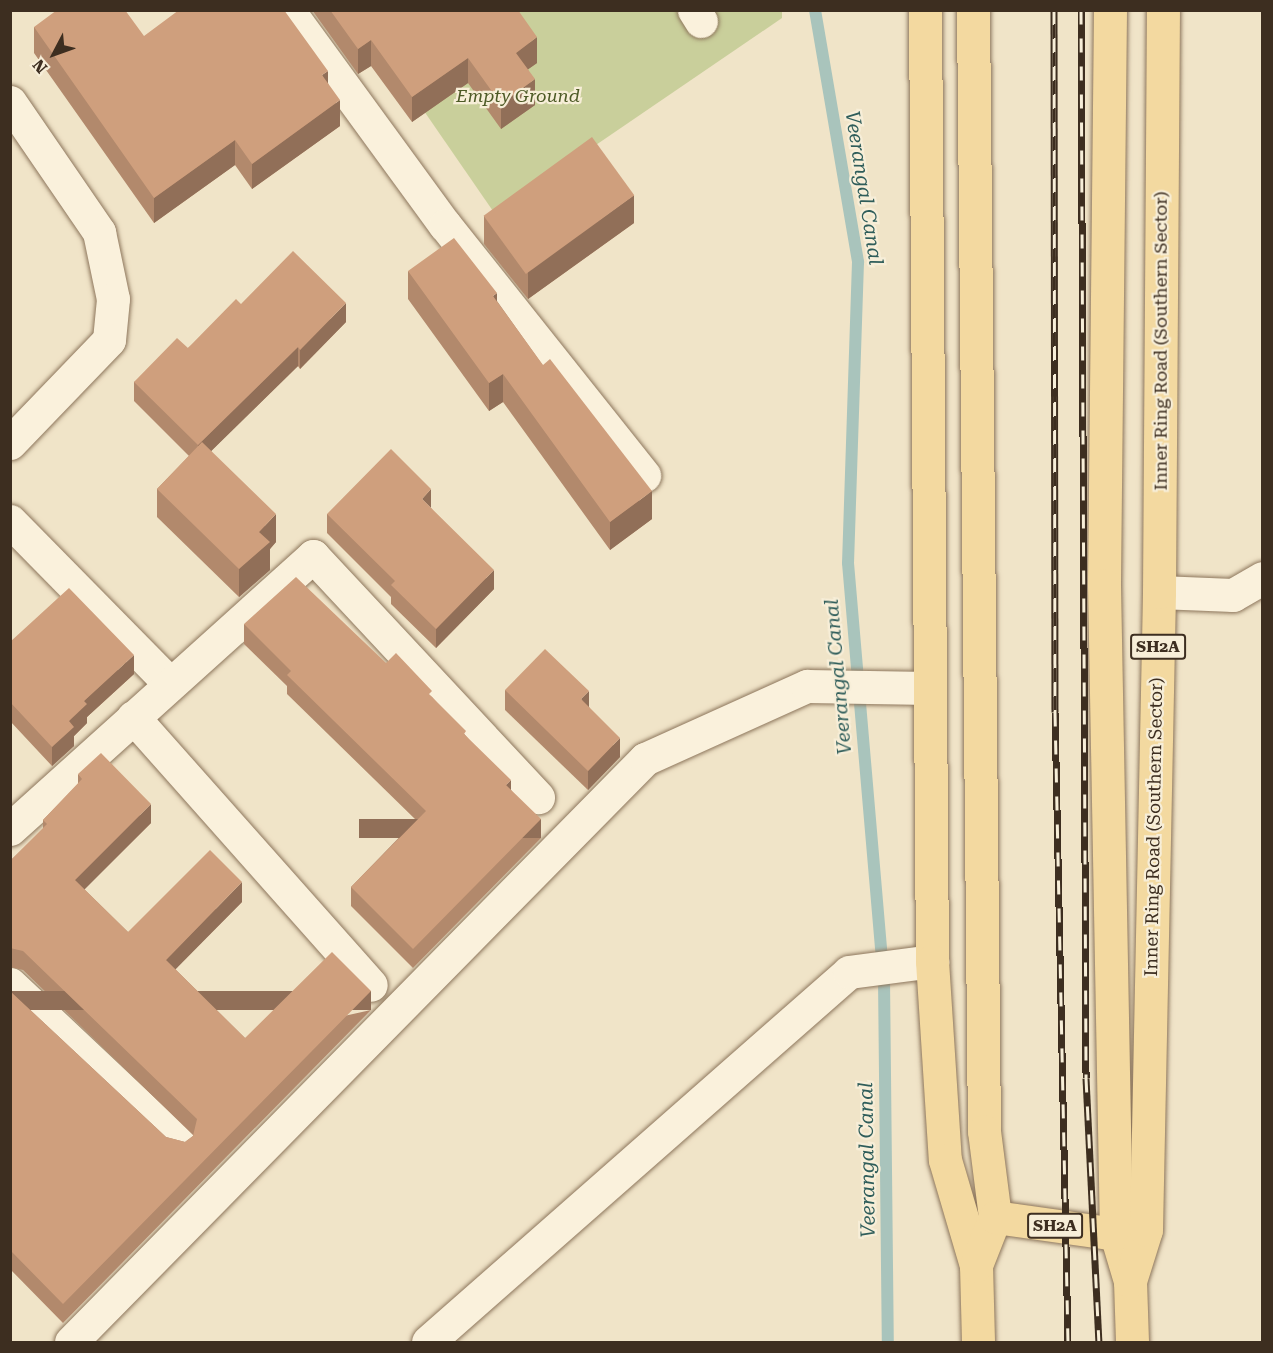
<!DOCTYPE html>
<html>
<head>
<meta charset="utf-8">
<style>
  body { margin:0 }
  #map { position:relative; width:1273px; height:1353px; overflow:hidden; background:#f0e4c8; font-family:"Roboto Serif",serif }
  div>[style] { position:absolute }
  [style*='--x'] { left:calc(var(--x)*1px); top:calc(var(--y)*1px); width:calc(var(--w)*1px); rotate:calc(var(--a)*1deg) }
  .green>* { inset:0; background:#c9cf9b }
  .stream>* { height:12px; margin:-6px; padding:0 6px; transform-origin:6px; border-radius:6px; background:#a9c4bc }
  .roads { filter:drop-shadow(0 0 2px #8d765c) drop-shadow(0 0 2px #8d765c) }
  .minor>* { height:33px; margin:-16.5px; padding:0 16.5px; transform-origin:16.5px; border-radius:16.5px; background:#faf1dc }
  .major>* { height:33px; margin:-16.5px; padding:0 16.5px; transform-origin:16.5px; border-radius:16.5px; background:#f3d9a0 }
  .rail>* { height:7px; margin-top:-3.5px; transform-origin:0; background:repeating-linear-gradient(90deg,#f7eed8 0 14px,#3d2e20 0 28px); box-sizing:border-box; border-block:2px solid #3d2e20 }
  .wall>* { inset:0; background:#b2896c }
  .shaded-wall>* { inset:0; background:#916f58; transform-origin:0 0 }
  .building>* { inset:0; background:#cf9f7d; transform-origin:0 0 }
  span { translate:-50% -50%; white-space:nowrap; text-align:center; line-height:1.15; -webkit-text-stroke:4.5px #f7eed8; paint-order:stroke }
  .shield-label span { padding:2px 4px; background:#f7eed8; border:2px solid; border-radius:4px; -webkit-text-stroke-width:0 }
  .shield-label { font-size:16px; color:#3d2e20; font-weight:700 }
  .park-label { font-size:18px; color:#4d5a26; font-style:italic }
  .street-label { font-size:18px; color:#3d2e20 }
  .water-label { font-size:20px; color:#2f5d5a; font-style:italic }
  .frame { position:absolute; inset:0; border:12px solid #3d2e20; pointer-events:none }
  .north { position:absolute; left:24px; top:24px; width:60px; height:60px; -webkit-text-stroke:4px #f7eed8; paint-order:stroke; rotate:229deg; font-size:16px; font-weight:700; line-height:24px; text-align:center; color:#3d2e20 }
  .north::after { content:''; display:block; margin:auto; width:21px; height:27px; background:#3d2e20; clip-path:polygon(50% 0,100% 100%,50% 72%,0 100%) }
</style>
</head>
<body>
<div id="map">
  <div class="green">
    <i style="clip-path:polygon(782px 10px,782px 18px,495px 214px,355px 11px)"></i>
  </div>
  <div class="stream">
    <i style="--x:815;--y:10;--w:256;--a:80.3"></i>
    <i style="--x:858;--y:262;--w:301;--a:91.9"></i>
    <i style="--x:848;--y:563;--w:418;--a:85.1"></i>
    <i style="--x:884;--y:979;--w:363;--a:89.4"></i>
  </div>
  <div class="roads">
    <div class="minor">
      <i style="--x:288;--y:10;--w:266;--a:53.9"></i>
      <i style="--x:445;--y:225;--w:320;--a:51.5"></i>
      <i style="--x:694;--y:10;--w:13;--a:58"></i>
      <i style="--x:10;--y:102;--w:158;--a:55.6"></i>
      <i style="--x:99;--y:232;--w:68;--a:78.2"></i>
      <i style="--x:113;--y:299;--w:41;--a:95.6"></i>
      <i style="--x:109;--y:340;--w:143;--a:133.9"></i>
      <i style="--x:10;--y:521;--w:227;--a:45.5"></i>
      <i style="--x:1159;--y:592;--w:74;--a:2.3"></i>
      <i style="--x:1233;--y:595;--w:34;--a:-30"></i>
      <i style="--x:133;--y:717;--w:358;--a:48.4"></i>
      <i style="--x:10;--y:829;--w:408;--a:-42"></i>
      <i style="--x:313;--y:556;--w:330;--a:47"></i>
      <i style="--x:10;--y:984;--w:232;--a:43.3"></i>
      <i style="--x:71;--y:1342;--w:818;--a:-45.45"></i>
      <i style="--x:645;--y:759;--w:178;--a:-24.3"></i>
      <i style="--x:807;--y:686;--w:123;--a:0.9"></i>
      <i style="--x:428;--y:1342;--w:560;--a:-41.31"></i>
      <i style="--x:849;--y:972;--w:84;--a:-7.5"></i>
    </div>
    <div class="major">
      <i style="--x:925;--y:10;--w:951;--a:89.58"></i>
      <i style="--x:932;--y:961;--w:199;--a:86.3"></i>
      <i style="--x:945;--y:1160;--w:109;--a:73.6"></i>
      <i style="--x:976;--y:1265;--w:77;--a:88.5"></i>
      <i style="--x:973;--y:10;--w:1121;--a:89.44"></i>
      <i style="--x:984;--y:1131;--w:87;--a:82.7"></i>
      <i style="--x:995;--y:1217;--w:52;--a:111.6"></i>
      <i style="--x:1110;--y:10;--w:575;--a:90.6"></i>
      <i style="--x:1104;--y:585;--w:649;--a:88.94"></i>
      <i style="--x:1116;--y:1234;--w:49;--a:73.4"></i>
      <i style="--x:1130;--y:1281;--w:61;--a:88.1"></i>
      <i style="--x:995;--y:1217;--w:122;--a:8"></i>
      <i style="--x:1130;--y:1281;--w:53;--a:-72.6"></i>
      <i style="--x:1146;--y:1230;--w:638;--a:-88.83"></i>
      <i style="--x:1159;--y:592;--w:582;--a:-89.61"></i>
    </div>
  </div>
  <div class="rail">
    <i style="--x:1054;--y:10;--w:702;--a:89.92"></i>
    <i style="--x:1055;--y:712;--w:630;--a:88.82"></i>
    <i style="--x:1081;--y:10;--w:1068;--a:89.73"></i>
    <i style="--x:1086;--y:1078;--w:264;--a:87.2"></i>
  </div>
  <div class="wall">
    <i style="clip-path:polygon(312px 10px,518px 10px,537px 63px,528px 69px,535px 105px,501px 129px,468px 83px,412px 122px,371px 66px,358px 74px)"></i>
    <i style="clip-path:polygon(34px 27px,144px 36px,328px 83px,340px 126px,252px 189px,235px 165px,154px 223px,34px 53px)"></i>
    <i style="clip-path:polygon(484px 216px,634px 223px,528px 299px,484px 244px)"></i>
    <i style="clip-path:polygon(408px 271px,497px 301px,652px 519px,610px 550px,503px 402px,489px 411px,408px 299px)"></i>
    <i style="clip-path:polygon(241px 304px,346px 322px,300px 369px,298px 366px,211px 451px,276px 542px,270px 549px,270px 570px,239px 597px,157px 517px,157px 489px,189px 456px,134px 401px,134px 382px,188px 348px)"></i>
    <i style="clip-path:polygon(431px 508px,494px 589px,436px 648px,391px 604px,391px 597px,327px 533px,327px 514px)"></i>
    <i style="clip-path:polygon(244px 624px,386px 663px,432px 697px,466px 736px,511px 790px,541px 838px,413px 968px,351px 906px,351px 887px,416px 820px,287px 694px,287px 686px,244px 644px)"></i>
    <i style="clip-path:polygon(10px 642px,134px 674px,87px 717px,87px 723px,74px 736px,74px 746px,52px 766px,10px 721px)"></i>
    <i style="clip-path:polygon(505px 690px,589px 707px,620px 757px,588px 790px,505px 710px)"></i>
    <i style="clip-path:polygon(78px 774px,151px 823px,84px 889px,128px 932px,242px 902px,175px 969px,245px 1038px,371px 1010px,63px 1323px,10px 1269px,10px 991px,166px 1137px,185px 1142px,193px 1136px,193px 1135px,23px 970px,10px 967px,10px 861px,43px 829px,43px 820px,78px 784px)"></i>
  </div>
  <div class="shaded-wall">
    <i style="clip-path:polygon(537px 37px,537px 63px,516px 78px,516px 53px)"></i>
    <i style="clip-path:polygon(371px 40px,371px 66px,358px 74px,358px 49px)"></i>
    <i style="clip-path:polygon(468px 58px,468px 83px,412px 122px,412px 97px)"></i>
    <i style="clip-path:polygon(328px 71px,328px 96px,322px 75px)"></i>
    <i style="clip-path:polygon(535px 79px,535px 105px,501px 129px,501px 104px)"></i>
    <i style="clip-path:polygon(340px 100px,340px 126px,252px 189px,252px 164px)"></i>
    <i style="clip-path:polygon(235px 140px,235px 165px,154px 223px,154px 198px)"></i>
    <i style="clip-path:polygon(634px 195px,634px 223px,528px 299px,528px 271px)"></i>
    <i style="clip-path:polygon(497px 293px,497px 321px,493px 296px)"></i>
    <i style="clip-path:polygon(346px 303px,346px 322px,300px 369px,300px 350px)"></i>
    <i style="clip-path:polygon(298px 347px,298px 366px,198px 464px,198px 445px)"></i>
    <i style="clip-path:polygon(503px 374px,503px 402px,489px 411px,489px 383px)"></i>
    <i style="clip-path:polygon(431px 489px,431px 508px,422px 499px)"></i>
    <i style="clip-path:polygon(652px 491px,652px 519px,610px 550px,610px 522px)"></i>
    <i style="clip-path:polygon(276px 514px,276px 542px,270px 549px,270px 570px,239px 597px,239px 569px,259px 532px)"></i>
    <i style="clip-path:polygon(494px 570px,494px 589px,436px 648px,436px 629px)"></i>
    <i style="clip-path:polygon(134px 655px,134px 674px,87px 717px,87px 723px,74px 736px,74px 746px,52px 766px,52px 747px,69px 721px,84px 701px)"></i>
    <i style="clip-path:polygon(589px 691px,589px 711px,581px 699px)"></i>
    <i style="clip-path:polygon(620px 738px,620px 757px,588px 790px,588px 771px)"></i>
    <i style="clip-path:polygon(511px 780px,511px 799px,506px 785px)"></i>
    <i style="clip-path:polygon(151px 804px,151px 823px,75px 899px,75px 880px)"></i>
    <i style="left:541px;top:819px;width:19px;height:182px;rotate:90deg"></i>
    <i style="clip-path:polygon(242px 882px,242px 902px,166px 979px,166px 960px)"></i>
    <i style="left:371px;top:991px;width:19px;height:439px;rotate:90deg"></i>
  </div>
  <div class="building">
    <i style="clip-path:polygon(57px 10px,125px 10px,144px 36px,179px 10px,284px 10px,328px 71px,322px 75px,340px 100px,252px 164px,235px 140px,154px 198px,34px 27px)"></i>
    <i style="clip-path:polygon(330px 10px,518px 10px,537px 37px,516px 53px,535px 79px,501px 104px,468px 58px,412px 97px,371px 40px,358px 49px)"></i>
    <i style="left:592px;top:137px;width:72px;height:134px;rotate:54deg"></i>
    <i style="clip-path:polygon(454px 238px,497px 293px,493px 296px,543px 365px,550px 359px,652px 491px,610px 522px,503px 374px,489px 383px,408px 271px)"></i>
    <i style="clip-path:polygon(293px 251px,346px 303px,300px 350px,298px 347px,198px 445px,134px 382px,177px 338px,188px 348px,236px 299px,241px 304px)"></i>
    <i style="clip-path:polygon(202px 442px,276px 514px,259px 532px,270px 542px,239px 569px,157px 489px)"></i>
    <i style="clip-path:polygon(391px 449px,431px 489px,422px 499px,494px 570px,436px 629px,391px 585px,395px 581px,327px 514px)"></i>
    <i style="clip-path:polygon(296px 577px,386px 663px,396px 653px,432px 691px,429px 694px,466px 731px,464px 734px,511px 780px,506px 785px,541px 819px,413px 949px,351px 887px,426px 811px,287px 675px,291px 671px,244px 624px)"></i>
    <i style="clip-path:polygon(69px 588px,134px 655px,84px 701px,87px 704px,69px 721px,74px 727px,52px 747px,10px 702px,10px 642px)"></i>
    <i style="clip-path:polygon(545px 649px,589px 691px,581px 699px,620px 738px,588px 771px,505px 690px)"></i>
    <i style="clip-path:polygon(101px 753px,151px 804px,75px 880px,128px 932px,210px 850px,242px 882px,166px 960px,245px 1038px,332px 952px,371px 991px,63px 1304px,10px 1250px,10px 991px,166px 1137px,185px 1142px,193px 1136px,197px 1119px,23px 951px,10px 948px,10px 861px,47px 824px,43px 820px,82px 779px,78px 774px)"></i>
  </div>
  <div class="shield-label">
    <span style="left:1158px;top:647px">SH2A</span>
    <span style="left:1055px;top:1226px">SH2A</span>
  </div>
  <div class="park-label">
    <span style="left:518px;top:96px">Empty Ground</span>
  </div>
  <div class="street-label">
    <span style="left:1161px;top:341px;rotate:-90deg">Inner Ring Road (Southern Sector)</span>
    <span style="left:1154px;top:827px;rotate:-89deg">Inner Ring Road (Southern Sector)</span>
  </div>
  <div class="water-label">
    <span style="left:864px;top:188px;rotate:81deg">Veerangal Canal</span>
    <span style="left:838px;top:677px;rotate:-95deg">Veerangal Canal</span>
    <span style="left:867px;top:1160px;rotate:-91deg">Veerangal Canal</span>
  </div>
  <div class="frame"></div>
  <div class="north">N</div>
</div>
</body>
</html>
